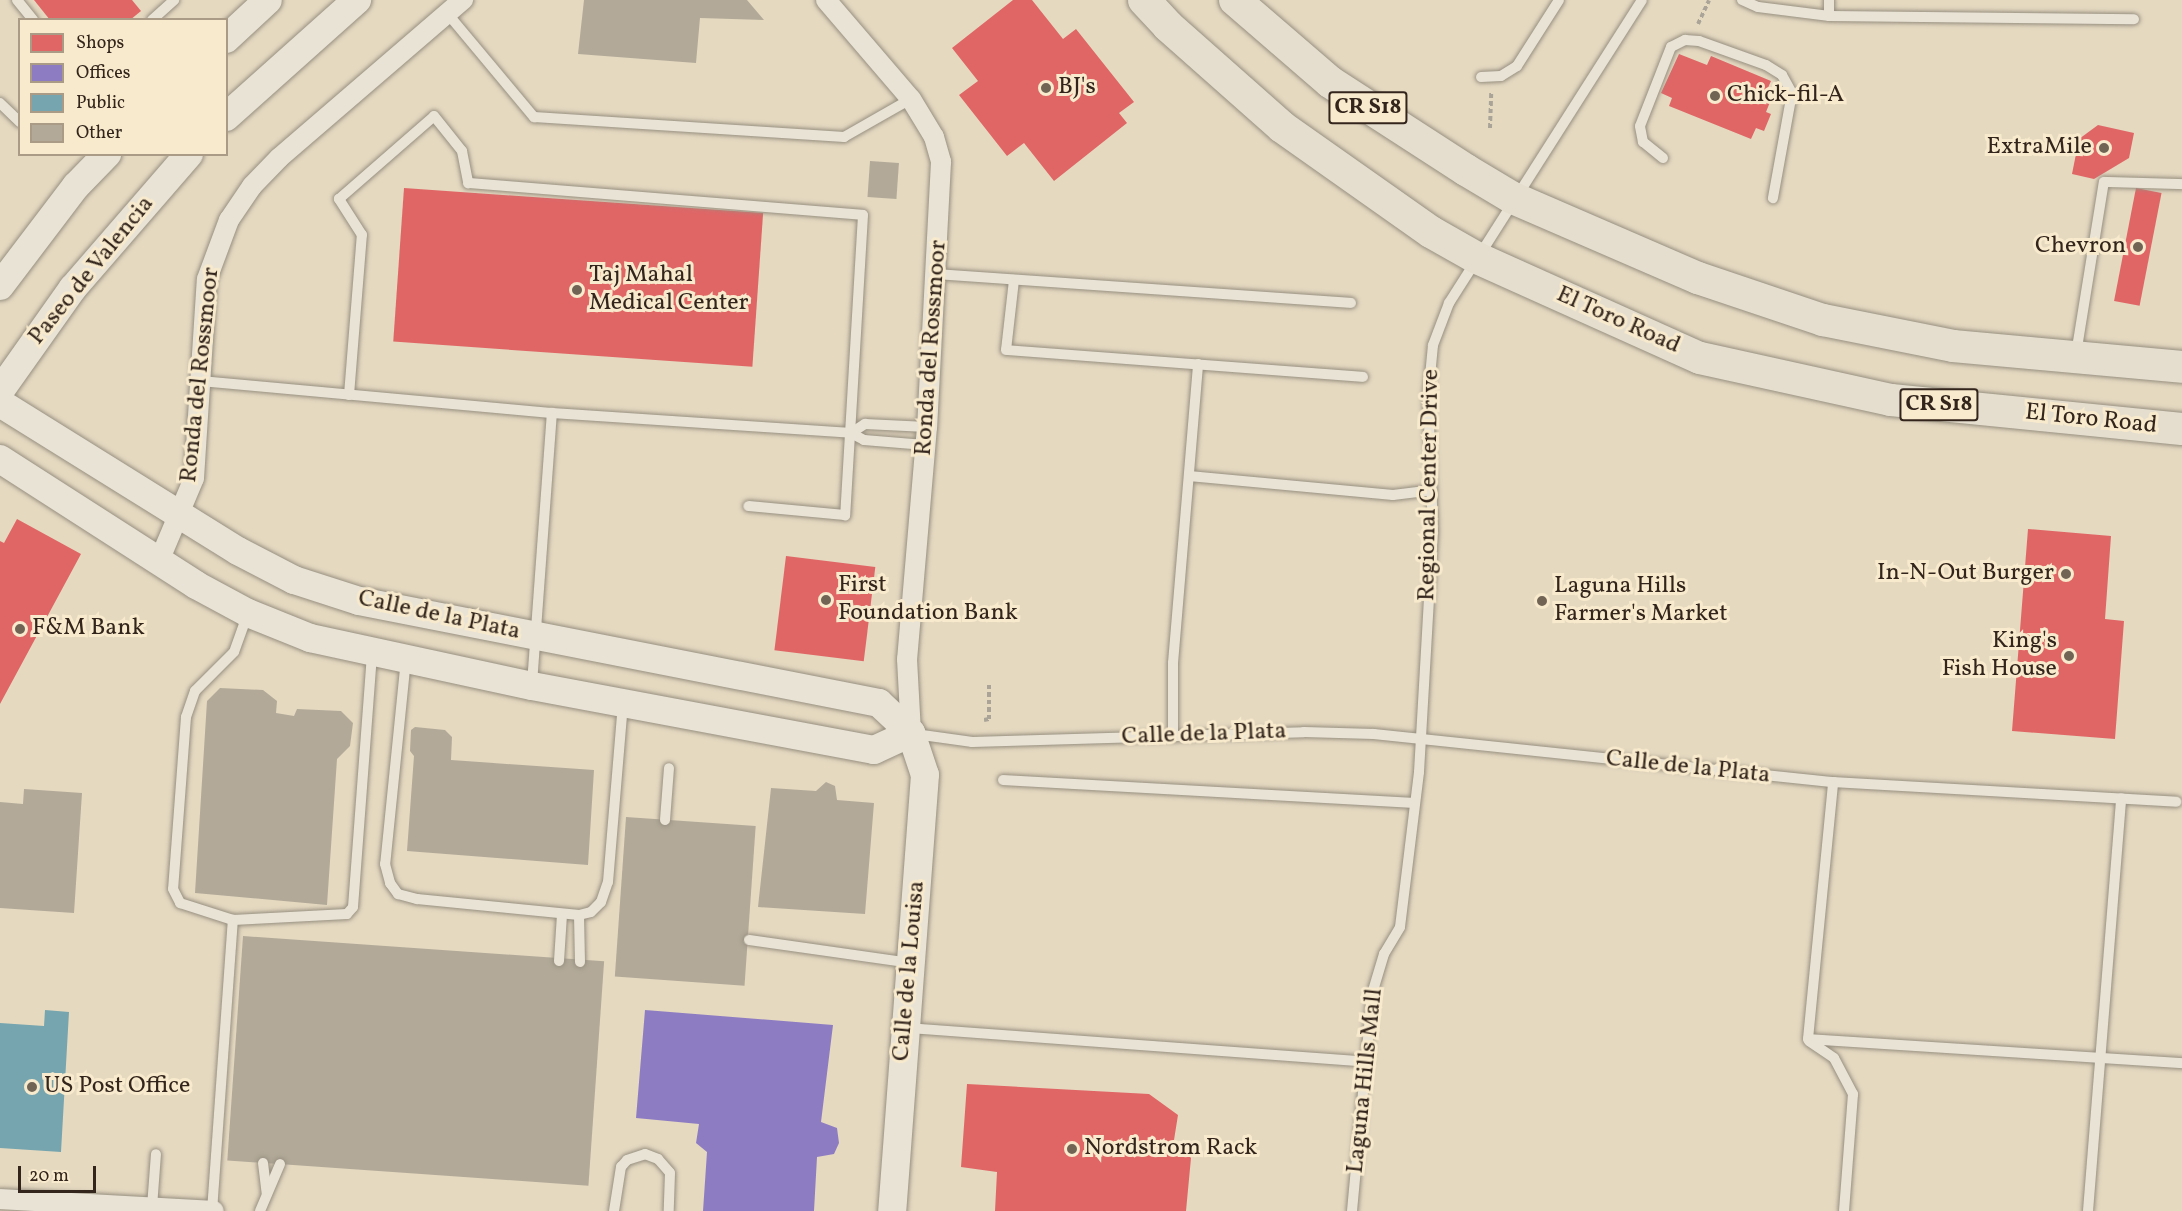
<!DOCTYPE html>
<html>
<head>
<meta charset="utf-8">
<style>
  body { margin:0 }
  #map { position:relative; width:2182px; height:1211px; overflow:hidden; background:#e5d9c0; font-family:Vollkorn,serif }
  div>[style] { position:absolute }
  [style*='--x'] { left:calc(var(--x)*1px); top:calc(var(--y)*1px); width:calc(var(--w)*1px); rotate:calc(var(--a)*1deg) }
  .shops>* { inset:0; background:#e06666; transform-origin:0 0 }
  .offices>* { inset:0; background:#8e7cc3 }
  .public>* { inset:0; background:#76a5af }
  .building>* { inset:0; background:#b2a998; transform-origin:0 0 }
  .path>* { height:4px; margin-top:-2px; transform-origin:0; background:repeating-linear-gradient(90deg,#a9a398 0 4.5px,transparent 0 7.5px) }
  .roads { filter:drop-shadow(0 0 2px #978f80) drop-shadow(0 0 2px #978f80) }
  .lane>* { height:10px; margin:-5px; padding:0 5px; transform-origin:5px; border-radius:5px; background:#e9e3d6 }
  .street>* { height:20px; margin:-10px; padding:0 10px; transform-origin:10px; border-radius:10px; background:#e9e3d6 }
  .secondary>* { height:28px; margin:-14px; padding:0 14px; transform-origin:14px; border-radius:14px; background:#e9e3d6 }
  .primary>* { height:32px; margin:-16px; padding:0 16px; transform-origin:16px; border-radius:16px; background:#e5decf }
  .dots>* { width:16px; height:16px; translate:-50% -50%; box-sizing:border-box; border:3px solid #f8eacc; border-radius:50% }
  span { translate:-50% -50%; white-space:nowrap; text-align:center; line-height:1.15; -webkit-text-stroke:6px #f8eacc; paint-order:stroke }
  .shield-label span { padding:2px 4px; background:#f8eacc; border:2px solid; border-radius:4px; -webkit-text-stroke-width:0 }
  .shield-label { font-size:22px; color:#33251c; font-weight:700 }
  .poi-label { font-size:24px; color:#33251c }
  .left { translate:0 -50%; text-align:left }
  .right { translate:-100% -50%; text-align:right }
  .street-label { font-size:24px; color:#33251c }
  .legend { position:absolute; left:18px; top:18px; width:210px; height:138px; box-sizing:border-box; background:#f8eacc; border:2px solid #a99b86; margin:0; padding:8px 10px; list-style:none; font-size:18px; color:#33251c }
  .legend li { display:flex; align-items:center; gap:12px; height:30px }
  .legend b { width:30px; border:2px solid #a99b86 }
  .scale { position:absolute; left:18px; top:1166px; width:78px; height:27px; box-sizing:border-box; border:3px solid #33251c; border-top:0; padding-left:8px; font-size:18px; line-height:21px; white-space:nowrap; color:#33251c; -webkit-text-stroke:4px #f8eacc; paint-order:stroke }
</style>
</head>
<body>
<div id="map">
  <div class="shops">
    <i style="clip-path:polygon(34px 0,132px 0,141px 11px,130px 20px,50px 20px)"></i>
    <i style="clip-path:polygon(1013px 0,1032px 0,1063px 39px,1076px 29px,1134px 102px,1119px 113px,1127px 123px,1054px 181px,1024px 143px,1007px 156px,959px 95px,978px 81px,952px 48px)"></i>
    <i style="clip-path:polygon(1679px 54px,1707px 65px,1711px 56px,1771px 81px,1763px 99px,1770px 102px,1766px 112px,1771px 114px,1764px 131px,1756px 128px,1751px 139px,1669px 106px,1672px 98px,1661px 93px)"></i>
    <i style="clip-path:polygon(2098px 125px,2134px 133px,2129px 158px,2094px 179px,2072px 174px,2079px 139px)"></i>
    <i style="left:404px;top:188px;width:360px;height:154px;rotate:4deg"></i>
    <i style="left:2136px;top:188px;width:26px;height:115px;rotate:11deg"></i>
    <i style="clip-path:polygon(17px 519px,81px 554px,0 704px,0 541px,4px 543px)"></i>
    <i style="clip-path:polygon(2028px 529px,2111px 536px,2105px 619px,2124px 621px,2115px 739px,2012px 731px)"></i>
    <i style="left:786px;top:556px;width:90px;height:95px;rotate:7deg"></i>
    <i style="clip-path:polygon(967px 1084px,1149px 1094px,1178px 1115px,1174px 1140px,1191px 1158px,1186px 1211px,995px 1211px,997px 1172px,961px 1167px)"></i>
  </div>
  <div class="offices">
    <i style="clip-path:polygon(645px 1010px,833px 1025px,821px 1122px,837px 1128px,839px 1143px,834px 1154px,817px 1157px,814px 1211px,703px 1211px,707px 1152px,696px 1143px,699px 1124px,636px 1118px)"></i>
  </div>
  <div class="public">
    <i style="clip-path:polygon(45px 1010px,69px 1012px,61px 1152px,0 1148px,0 1023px,44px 1026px)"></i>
  </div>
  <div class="building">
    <i style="clip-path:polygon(584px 0,747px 0,764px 20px,700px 18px,696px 63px,578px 54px)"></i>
    <i style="left:870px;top:161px;width:29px;height:36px;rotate:4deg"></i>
    <i style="clip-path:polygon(220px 688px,263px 690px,277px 701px,276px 713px,294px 716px,297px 709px,341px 711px,353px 723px,350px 746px,337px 759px,327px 905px,195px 893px,207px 701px)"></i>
    <i style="clip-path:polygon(415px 727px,445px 730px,452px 737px,451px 760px,594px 770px,588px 865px,407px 851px,414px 756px,410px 751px,411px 730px)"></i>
    <i style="clip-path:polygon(826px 782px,835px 786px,837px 800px,874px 803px,865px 914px,758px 907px,771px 788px,816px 791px)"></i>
    <i style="clip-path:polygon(24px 789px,82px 793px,74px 913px,0 908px,0 802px,23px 804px)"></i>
    <i style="left:626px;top:817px;width:130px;height:160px;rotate:4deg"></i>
    <i style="left:243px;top:936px;width:362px;height:225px;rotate:4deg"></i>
  </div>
  <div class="path">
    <i style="--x:1698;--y:24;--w:26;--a:-65"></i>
    <i style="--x:1490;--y:128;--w:35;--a:-88"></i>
    <i style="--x:984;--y:720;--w:5;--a:-11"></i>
    <i style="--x:989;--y:719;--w:36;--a:-90"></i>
  </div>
  <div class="roads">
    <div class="lane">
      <i style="--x:17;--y:0;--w:26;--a:51"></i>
      <i style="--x:1742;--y:0;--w:17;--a:24"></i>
      <i style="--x:1758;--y:7;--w:72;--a:7.2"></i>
      <i style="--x:1829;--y:16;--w:305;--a:0.6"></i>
      <i style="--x:447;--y:13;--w:136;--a:50.1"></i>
      <i style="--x:534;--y:117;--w:311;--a:3.7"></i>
      <i style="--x:844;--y:137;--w:77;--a:-29.6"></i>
      <i style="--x:1829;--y:16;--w:16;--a:-90"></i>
      <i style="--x:152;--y:20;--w:30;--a:-42"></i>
      <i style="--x:1481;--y:77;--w:20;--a:-3"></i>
      <i style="--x:1501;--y:76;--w:19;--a:-32"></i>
      <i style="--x:1517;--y:66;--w:78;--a:-57.5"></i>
      <i style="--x:0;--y:103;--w:28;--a:44"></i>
      <i style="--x:1663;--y:158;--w:26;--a:-141"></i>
      <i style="--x:1643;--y:142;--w:16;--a:-101"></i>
      <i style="--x:1640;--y:126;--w:85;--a:-68.6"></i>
      <i style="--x:1671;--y:47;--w:16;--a:-27"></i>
      <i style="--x:1685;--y:40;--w:14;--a:4"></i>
      <i style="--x:1699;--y:41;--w:71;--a:19.7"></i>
      <i style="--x:1766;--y:65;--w:19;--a:32"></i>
      <i style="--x:1782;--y:75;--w:21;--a:61"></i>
      <i style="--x:1792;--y:93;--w:107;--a:100.3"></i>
      <i style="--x:937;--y:274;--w:415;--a:4"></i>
      <i style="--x:1014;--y:280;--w:70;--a:96.5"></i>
      <i style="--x:1006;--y:350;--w:358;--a:4.3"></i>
      <i style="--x:2076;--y:354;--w:174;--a:-80.8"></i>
      <i style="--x:2104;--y:182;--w:78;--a:1.5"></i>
      <i style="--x:200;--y:381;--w:353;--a:5.2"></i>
      <i style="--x:552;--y:413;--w:300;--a:3.8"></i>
      <i style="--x:851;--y:433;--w:15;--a:28"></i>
      <i style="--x:864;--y:440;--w:61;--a:4.7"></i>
      <i style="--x:349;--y:395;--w:161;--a:-85.4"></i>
      <i style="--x:362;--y:235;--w:43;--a:-122.6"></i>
      <i style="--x:339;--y:199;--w:126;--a:-41.1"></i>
      <i style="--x:434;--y:116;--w:45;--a:51.3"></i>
      <i style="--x:462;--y:151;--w:33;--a:79"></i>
      <i style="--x:468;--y:183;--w:396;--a:4.6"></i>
      <i style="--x:863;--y:215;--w:301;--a:93.4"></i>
      <i style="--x:845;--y:515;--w:97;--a:-174.7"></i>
      <i style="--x:851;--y:433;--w:17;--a:-33"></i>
      <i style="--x:865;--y:424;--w:62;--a:2.8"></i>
      <i style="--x:1189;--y:476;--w:205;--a:5.3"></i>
      <i style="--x:1393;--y:495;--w:39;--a:-7"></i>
      <i style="--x:248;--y:613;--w:41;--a:109.7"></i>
      <i style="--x:234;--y:652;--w:55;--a:135"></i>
      <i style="--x:195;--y:691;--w:28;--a:109"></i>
      <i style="--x:186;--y:717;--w:172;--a:94.3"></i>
      <i style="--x:173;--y:889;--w:16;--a:63"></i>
      <i style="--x:180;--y:903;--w:56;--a:17.8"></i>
      <i style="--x:233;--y:920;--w:114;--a:-3"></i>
      <i style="--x:347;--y:914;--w:9;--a:-49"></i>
      <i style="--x:353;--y:907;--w:255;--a:-85.7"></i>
      <i style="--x:406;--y:659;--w:206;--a:95.8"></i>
      <i style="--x:385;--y:864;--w:20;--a:75"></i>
      <i style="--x:390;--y:883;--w:14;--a:54"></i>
      <i style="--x:398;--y:894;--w:20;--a:15"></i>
      <i style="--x:417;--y:899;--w:163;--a:5.6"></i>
      <i style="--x:579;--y:915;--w:12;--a:-14"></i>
      <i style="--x:591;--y:912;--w:14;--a:-45"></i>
      <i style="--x:601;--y:902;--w:21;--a:-71"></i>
      <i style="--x:608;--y:882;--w:178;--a:-85.2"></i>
      <i style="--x:532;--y:684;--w:272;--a:-85.8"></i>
      <i style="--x:915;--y:734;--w:58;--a:8"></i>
      <i style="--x:972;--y:742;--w:332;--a:-1.7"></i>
      <i style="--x:1304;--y:732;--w:70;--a:1.6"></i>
      <i style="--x:1374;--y:734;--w:462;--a:6"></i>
      <i style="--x:1833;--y:782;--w:344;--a:3.3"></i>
      <i style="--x:1173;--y:737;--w:74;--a:-90"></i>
      <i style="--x:1173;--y:663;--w:300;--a:-85.2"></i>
      <i style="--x:1003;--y:780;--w:412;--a:3.2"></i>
      <i style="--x:665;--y:820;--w:52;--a:-85.6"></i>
      <i style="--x:579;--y:915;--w:47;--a:88.8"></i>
      <i style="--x:749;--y:940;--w:163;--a:8.1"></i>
      <i style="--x:559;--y:961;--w:47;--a:-86.3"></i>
      <i style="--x:908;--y:1028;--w:459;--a:4.2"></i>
      <i style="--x:1808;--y:1039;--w:375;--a:3.7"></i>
      <i style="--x:1808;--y:1039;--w:258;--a:-84.4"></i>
      <i style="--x:1809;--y:1041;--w:30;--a:34"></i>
      <i style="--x:1834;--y:1058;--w:41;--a:62.2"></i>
      <i style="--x:1853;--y:1094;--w:117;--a:94.4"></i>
      <i style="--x:263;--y:1163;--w:31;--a:83"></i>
      <i style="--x:152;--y:1207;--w:53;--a:-85.7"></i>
      <i style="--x:212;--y:1211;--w:292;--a:-85.9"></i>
      <i style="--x:260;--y:1211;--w:51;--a:-66.9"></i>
      <i style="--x:614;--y:1211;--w:45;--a:-81"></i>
      <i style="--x:621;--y:1167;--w:9;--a:-49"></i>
      <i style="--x:627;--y:1160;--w:19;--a:-18"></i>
      <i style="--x:645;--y:1154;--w:14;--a:21"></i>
      <i style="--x:658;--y:1159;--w:18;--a:49"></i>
      <i style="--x:670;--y:1173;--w:38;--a:92"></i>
      <i style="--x:1352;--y:1211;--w:218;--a:-84.7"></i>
      <i style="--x:1372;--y:994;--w:42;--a:-73.3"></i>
      <i style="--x:1384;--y:954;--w:31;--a:-59"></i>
      <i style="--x:1400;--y:927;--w:156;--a:-83"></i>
      <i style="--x:1419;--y:772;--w:240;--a:-86.7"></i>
      <i style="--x:1433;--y:532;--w:135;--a:-92.1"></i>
      <i style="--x:1428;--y:397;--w:52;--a:-84.5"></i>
      <i style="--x:1433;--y:345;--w:45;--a:-69.1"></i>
      <i style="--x:1449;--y:303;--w:359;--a:-57.5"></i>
      <i style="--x:2088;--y:1211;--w:414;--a:-85.4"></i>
    </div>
    <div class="street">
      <i style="--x:826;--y:0;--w:130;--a:49.4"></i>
      <i style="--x:911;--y:99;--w:44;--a:58.8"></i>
      <i style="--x:934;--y:137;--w:26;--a:74"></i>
      <i style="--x:941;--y:162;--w:265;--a:93"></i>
      <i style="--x:927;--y:427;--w:233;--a:94.9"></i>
      <i style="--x:907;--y:659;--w:74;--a:86.9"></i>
      <i style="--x:159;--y:561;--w:90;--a:-67.1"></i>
      <i style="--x:194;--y:478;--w:199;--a:-86.3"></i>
      <i style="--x:207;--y:279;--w:63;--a:-69.6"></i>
      <i style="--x:229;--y:220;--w:41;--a:-55.9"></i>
      <i style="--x:252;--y:186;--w:39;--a:-46"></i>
      <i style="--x:279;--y:158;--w:243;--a:-40.7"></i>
      <i style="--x:0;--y:1199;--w:214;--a:3.2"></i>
    </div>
    <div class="secondary">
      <i style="--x:226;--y:39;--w:57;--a:-42.9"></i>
      <i style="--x:226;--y:117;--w:176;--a:-41.8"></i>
      <i style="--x:0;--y:286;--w:126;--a:-52.8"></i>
      <i style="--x:76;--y:186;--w:45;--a:-45.9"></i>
      <i style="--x:0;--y:391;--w:126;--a:-54.7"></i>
      <i style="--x:73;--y:288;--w:177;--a:-49.1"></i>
      <i style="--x:0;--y:403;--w:280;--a:31.9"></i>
      <i style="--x:238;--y:551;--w:63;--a:27.4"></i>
      <i style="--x:294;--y:580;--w:68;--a:17.9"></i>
      <i style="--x:359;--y:601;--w:530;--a:11.1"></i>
      <i style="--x:879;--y:703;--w:44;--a:43.2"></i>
      <i style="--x:911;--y:733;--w:44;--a:71.6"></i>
      <i style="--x:925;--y:775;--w:437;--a:94.3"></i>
      <i style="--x:0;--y:459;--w:233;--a:32.7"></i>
      <i style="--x:196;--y:585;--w:59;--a:28.3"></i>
      <i style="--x:248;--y:613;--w:67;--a:22"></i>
      <i style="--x:310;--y:638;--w:227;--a:12.2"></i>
      <i style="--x:532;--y:686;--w:348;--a:10.6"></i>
      <i style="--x:874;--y:750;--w:41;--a:-24.7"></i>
    </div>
    <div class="primary">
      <i style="--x:1144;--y:0;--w:35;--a:47"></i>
      <i style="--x:1168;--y:26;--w:152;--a:41.5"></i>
      <i style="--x:1282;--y:127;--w:182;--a:35.2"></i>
      <i style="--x:1431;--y:232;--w:53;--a:29.5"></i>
      <i style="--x:1477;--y:258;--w:244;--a:24.2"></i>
      <i style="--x:1700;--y:358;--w:196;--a:12.4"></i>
      <i style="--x:1891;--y:400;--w:292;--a:5.7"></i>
      <i style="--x:1235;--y:0;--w:125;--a:40.8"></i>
      <i style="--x:1330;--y:82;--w:162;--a:32.9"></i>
      <i style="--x:1466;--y:170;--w:55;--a:30.8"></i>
      <i style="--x:1513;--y:198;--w:202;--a:23.4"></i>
      <i style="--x:1698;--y:278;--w:132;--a:18.6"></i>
      <i style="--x:1823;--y:320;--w:133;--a:11.3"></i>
      <i style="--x:1953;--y:346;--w:230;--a:5.2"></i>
    </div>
  </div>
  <div class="dots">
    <i style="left:1046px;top:88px;background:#716455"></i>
    <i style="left:1715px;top:96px;background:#716455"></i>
    <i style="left:2104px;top:148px;background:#716455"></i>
    <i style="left:2138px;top:247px;background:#716455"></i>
    <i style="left:577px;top:290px;background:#716455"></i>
    <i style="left:2066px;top:574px;background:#716455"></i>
    <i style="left:826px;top:600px;background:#716455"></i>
    <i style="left:1542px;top:601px;background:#716455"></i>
    <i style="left:20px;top:629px;background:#716455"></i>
    <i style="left:2069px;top:656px;background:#716455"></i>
    <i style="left:32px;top:1087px;background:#716455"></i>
    <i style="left:1072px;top:1149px;background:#716455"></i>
  </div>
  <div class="shield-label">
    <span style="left:1368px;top:108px">CR S18</span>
    <span style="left:1939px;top:405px">CR S18</span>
  </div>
  <div class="poi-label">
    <span class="left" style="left:1058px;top:88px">BJ's</span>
    <span class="left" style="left:1727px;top:96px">Chick-fil-A</span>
    <span class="right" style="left:2092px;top:148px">ExtraMile</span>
    <span class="right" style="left:2126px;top:247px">Chevron</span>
    <span class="left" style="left:589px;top:290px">Taj Mahal<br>Medical Center</span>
    <span class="right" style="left:2054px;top:574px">In-N-Out Burger</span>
    <span class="left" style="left:838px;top:600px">First<br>Foundation Bank</span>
    <span class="left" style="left:1554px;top:601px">Laguna Hills<br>Farmer's Market</span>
    <span class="left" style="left:32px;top:629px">F&amp;M Bank</span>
    <span class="right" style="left:2057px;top:656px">King's<br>Fish House</span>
    <span class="left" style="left:44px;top:1087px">US Post Office</span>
    <span class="left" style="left:1084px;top:1149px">Nordstrom Rack</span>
  </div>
  <div class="street-label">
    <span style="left:92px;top:271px;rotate:-51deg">Paseo de Valencia</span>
    <span style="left:1618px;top:321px;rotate:24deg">El Toro Road</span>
    <span style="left:932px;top:348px;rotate:-86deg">Ronda del Rossmoor</span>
    <span style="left:201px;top:375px;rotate:-84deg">Ronda del Rossmoor</span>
    <span style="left:2091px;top:420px;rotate:6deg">El Toro Road</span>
    <span style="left:1430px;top:485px;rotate:-89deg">Regional Center Drive</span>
    <span style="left:439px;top:616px;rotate:12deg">Calle de la Plata</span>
    <span style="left:1204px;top:735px;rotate:-2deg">Calle de la Plata</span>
    <span style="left:1688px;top:768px;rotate:6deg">Calle de la Plata</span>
    <span style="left:910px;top:971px;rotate:-85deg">Calle de la Louisa</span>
    <span style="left:1366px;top:1081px;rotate:-84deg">Laguna Hills Mall</span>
  </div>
  <ul class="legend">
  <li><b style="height:16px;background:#e06666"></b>Shops</li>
  <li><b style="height:16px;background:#8e7cc3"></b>Offices</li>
  <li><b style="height:16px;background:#76a5af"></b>Public</li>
  <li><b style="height:16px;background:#b2a998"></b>Other</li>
  </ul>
  <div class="scale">20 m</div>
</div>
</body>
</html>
